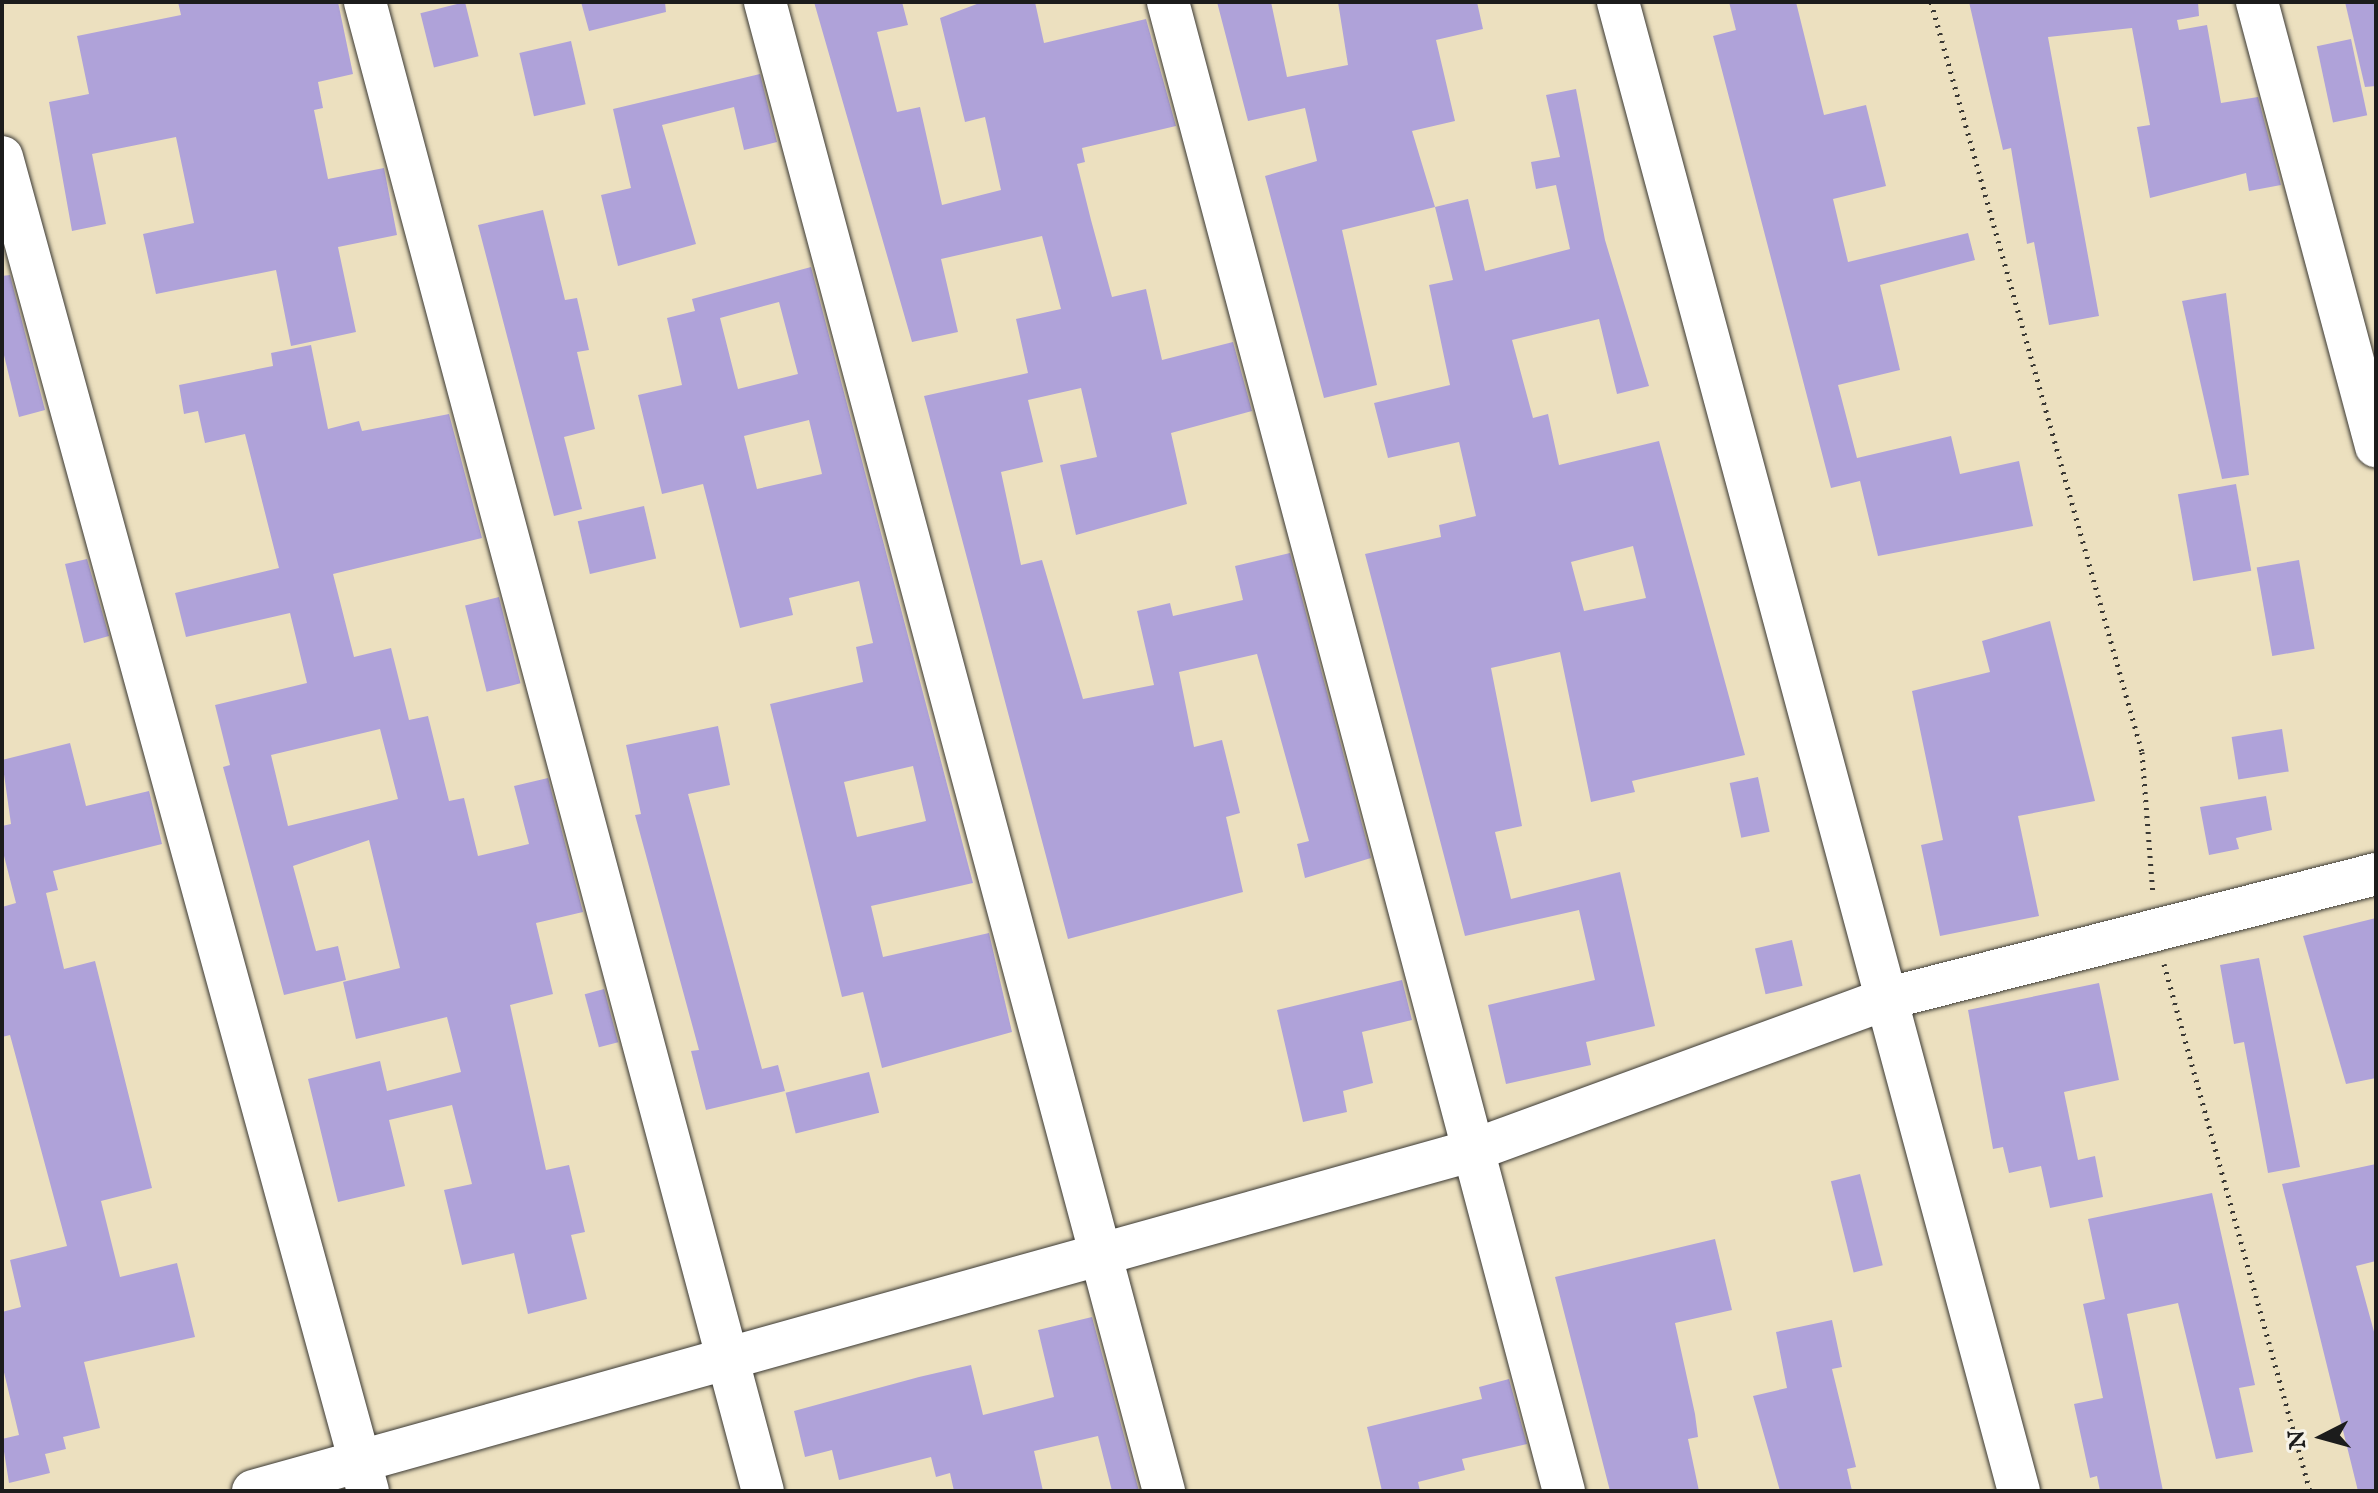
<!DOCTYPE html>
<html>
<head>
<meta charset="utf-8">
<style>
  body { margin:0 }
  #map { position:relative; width:2378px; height:1493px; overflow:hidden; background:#ece0bf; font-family:"IM FELL English",serif }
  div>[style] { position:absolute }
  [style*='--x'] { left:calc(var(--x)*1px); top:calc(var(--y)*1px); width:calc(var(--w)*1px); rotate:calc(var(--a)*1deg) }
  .building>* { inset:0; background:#afa2d9; transform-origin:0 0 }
  .path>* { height:5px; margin-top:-2.5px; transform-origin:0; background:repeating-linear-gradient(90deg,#3b3934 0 2px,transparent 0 8px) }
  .roads { filter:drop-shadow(0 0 2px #3b3934) drop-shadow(0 0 2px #3b3934) }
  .minor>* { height:42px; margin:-21px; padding:0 21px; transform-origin:21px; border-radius:21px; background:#fff }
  span { translate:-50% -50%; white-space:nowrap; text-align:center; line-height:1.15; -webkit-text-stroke:6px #f7f3e8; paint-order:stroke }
  .frame { position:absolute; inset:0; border:4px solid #1c1c1c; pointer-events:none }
  .north { position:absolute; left:2282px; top:1397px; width:80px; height:80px; -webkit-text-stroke:6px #f7f3e8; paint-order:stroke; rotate:264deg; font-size:22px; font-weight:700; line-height:32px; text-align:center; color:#1c1c1c }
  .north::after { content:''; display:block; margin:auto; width:28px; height:36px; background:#1c1c1c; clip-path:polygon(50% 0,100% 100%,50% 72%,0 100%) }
</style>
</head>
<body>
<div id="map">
  <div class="building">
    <i style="clip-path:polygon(178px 2px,338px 2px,353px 74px,318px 82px,323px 108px,314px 110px,328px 179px,384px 168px,397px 235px,338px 247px,356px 332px,291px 346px,276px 270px,156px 294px,143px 234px,194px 223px,176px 137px,92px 154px,106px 224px,72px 231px,49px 102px,89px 94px,77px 36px,181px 15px)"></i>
    <i style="left:465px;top:2px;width:56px;height:46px;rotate:76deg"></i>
    <i style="clip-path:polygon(581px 2px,665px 2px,666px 12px,589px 31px)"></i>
    <i style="clip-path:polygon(814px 2px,902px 2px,908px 25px,877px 32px,897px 112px,920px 107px,942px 205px,1001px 190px,985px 117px,965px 122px,940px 18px,982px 2px,1035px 2px,1044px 43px,1146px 19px,1176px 126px,1082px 148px,1085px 162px,1077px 164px,1091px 220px,1112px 297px,1146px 289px,1162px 360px,1233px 342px,1252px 411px,1171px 433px,1187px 504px,1076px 535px,1060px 465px,1097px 457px,1081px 388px,1028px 400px,1043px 462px,1001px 472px,1021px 565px,1042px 560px,1083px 699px,1154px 685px,1137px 611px,1170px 603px,1173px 616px,1243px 600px,1235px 566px,1290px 553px,1371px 858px,1305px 878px,1297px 844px,1309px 841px,1257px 654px,1179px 672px,1194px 747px,1222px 740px,1240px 813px,1226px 817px,1243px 892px,1068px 939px,924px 396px,1028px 373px,1016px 319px,1061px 309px,1042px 236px,941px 259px,958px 332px,912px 342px)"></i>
    <i style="clip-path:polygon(1217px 2px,1271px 2px,1287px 77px,1348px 65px,1338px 2px,1477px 2px,1483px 29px,1436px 40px,1455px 121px,1412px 131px,1435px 207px,1342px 230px,1377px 385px,1324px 398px,1265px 176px,1317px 161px,1305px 108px,1248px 121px)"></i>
    <i style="clip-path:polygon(1729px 2px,1796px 2px,1824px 115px,1866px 105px,1886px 186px,1833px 199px,1848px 262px,1968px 233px,1975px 260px,1880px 285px,1900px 370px,1838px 385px,1857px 458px,1951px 436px,1960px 474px,2019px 461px,2033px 526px,1878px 556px,1860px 481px,1831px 488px,1713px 36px,1736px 30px)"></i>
    <i style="clip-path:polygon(1969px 2px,2198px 2px,2199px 16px,2177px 20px,2179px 30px,2207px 25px,2221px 103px,2258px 97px,2281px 185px,2249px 191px,2246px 173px,2150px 198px,2137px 127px,2150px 125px,2132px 28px,2048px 37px,2099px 316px,2049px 325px,2034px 242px,2027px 244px,2011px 148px,2003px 150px)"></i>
    <i style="clip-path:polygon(2345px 2px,2376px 2px,2376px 86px,2365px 87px)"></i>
    <i style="left:2351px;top:39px;width:78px;height:35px;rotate:78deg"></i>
    <i style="left:571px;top:41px;width:65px;height:53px;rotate:77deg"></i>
    <i style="clip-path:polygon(760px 74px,777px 142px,744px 150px,734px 107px,662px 125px,696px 244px,618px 266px,601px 195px,631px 188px,613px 109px)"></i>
    <i style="clip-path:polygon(evenodd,1576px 89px,1605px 240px,1649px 386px,1617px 394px,1599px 319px,1512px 340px,1533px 418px,1548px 414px,1559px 465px,1659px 441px,1745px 755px,1632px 781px,1635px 792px,1591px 802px,1560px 652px,1491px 668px,1522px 826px,1495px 832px,1511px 899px,1620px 872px,1655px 1026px,1586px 1042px,1591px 1065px,1506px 1084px,1488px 1005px,1595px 980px,1579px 910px,1465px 936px,1365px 554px,1441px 537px,1439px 525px,1476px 516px,1459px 442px,1388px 458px,1374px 403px,1450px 385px,1429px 285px,1453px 280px,1435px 207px,1468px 199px,1485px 271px,1570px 249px,1556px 185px,1536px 189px,1531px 162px,1560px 157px,1546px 95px,1576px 89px,1633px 546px,1646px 598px,1584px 611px,1571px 562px,1633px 546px)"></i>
    <i style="clip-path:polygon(543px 210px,565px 300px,577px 298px,589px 350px,577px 352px,595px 429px,564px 437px,582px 509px,554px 516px,478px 225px)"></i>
    <i style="clip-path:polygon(evenodd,811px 267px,973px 883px,871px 906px,883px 957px,989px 933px,1012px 1032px,882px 1068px,863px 992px,842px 997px,770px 704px,863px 682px,856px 647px,873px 643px,859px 581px,789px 598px,793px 615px,740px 628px,703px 484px,662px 494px,638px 395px,682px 385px,667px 318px,695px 311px,692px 299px,811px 267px,779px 302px,798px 374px,738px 389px,720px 318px,779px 302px,811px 267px,809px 420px,822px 474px,757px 489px,744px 436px,809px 420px,811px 267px,913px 766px,926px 821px,857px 837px,844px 782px,913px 766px)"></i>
    <i style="clip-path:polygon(10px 275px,45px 410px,19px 417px,2px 347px,2px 276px)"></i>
    <i style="clip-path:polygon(2226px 293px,2249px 475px,2222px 479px,2182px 301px)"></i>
    <i style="clip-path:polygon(evenodd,311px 345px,328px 429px,359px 421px,362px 431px,449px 414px,482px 538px,333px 574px,354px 657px,391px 648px,409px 720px,428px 716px,449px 801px,464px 798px,478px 856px,529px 844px,514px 786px,548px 778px,583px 912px,536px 923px,553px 994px,510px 1005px,546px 1170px,569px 1165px,585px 1232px,571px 1235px,587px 1299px,528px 1314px,514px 1253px,462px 1265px,444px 1190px,472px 1184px,452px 1105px,389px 1120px,405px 1186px,338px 1202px,308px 1079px,380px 1061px,387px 1091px,461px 1072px,447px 1017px,356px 1039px,343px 982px,400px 968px,369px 840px,293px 866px,316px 951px,338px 946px,346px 980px,284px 995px,223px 767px,230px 765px,215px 705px,307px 683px,290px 613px,186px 637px,175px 593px,279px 568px,245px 434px,205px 443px,198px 411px,184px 414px,179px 385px,273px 366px,271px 353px,311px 345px,380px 729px,398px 799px,288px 826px,271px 755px,380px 729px)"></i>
    <i style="left:2236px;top:484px;width:88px;height:59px;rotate:80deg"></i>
    <i style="left:644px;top:506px;width:54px;height:68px;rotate:77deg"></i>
    <i style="clip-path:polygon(87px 559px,109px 636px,84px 643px,65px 564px)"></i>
    <i style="left:2299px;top:560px;width:90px;height:43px;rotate:80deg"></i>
    <i style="left:499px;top:597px;width:89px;height:35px;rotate:76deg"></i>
    <i style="clip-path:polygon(2050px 621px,2095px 801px,2018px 816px,2039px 916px,1940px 936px,1921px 845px,1943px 840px,1912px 691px,1990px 672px,1982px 641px)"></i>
    <i style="clip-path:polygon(718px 726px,730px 785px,688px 794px,762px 1069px,778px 1065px,785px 1091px,706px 1110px,691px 1051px,699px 1050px,635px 815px,641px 814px,626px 745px)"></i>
    <i style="left:2282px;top:729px;width:43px;height:51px;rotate:81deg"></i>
    <i style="clip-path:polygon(70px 743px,86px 806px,149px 791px,162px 844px,53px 871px,58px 890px,46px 893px,64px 969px,95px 961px,152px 1188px,101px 1201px,120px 1277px,177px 1263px,195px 1337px,84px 1362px,100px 1428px,63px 1437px,66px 1449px,45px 1454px,50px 1473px,9px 1483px,2px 1439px,19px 1435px,2px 1364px,2px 1312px,21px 1307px,10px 1260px,67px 1246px,10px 1035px,2px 1037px,2px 907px,16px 903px,2px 848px,2px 826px,11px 824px,2px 760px)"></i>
    <i style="left:1758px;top:777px;width:56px;height:29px;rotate:78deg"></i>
    <i style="clip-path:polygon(2266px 796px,2272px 830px,2236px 838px,2239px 849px,2209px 855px,2200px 807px)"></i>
    <i style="clip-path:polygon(2376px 918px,2376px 1078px,2346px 1084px,2303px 936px)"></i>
    <i style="left:1792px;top:940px;width:47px;height:38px;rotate:77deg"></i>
    <i style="clip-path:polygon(2259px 958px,2300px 1167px,2268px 1173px,2244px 1042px,2234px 1044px,2220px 965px)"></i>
    <i style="clip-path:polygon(1402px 980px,1412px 1020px,1362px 1032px,1373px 1083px,1343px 1091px,1347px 1112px,1303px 1122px,1277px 1010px)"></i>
    <i style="clip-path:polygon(2099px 983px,2119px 1080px,2064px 1092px,2078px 1160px,2095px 1156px,2103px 1197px,2050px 1208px,2041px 1166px,2009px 1173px,2003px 1147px,1993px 1149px,1968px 1010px)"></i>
    <i style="left:604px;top:989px;width:55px;height:20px;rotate:75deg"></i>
    <i style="left:869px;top:1072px;width:42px;height:86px;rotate:76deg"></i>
    <i style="clip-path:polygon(2376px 1164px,2376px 1261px,2356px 1266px,2376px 1339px,2376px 1491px,2358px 1491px,2282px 1184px)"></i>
    <i style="left:1860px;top:1174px;width:94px;height:30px;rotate:76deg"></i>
    <i style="clip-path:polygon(2212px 1193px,2255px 1385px,2239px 1388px,2253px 1452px,2216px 1459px,2178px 1303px,2127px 1314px,2163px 1491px,2100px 1491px,2097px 1476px,2090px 1478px,2074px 1404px,2103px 1398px,2083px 1304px,2105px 1299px,2088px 1219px)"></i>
    <i style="clip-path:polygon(1715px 1239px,1732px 1310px,1675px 1323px,1695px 1414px,1698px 1437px,1688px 1439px,1699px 1491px,1610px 1491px,1555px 1277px)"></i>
    <i style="clip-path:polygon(1092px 1317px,1139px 1491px,1112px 1491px,1098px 1436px,1034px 1451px,1043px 1491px,954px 1491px,950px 1473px,936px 1477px,931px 1457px,839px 1480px,832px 1450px,805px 1457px,794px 1411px,919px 1377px,971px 1365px,983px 1415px,1054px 1397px,1038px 1330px)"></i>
    <i style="clip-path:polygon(1832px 1320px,1842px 1367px,1832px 1369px,1856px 1467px,1847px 1469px,1852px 1491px,1780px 1491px,1753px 1396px,1787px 1388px,1776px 1332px)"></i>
    <i style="clip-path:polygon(1509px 1379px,1527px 1444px,1462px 1459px,1465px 1470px,1418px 1482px,1420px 1491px,1382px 1491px,1367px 1427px,1482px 1399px,1479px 1387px)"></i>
  </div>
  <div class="path">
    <i style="--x:1931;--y:2;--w:779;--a:74.29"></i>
    <i style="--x:2142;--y:752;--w:143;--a:85.6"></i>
    <i style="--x:2164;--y:964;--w:547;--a:74.52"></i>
  </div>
  <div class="roads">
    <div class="minor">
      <i style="--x:365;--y:2;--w:1541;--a:75.04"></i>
      <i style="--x:765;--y:2;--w:1542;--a:75"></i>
      <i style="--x:1168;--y:2;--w:1541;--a:75.11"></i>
      <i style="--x:1618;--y:2;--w:1542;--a:74.93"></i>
      <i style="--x:2257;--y:2;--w:460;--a:75"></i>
      <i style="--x:2;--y:157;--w:1383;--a:74.66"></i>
      <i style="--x:253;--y:1491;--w:1265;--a:-15.6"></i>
      <i style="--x:1471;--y:1151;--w:445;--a:-20.1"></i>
      <i style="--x:1889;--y:998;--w:503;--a:-14.29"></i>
    </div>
  </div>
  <div class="frame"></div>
  <div class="north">N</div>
</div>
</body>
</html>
